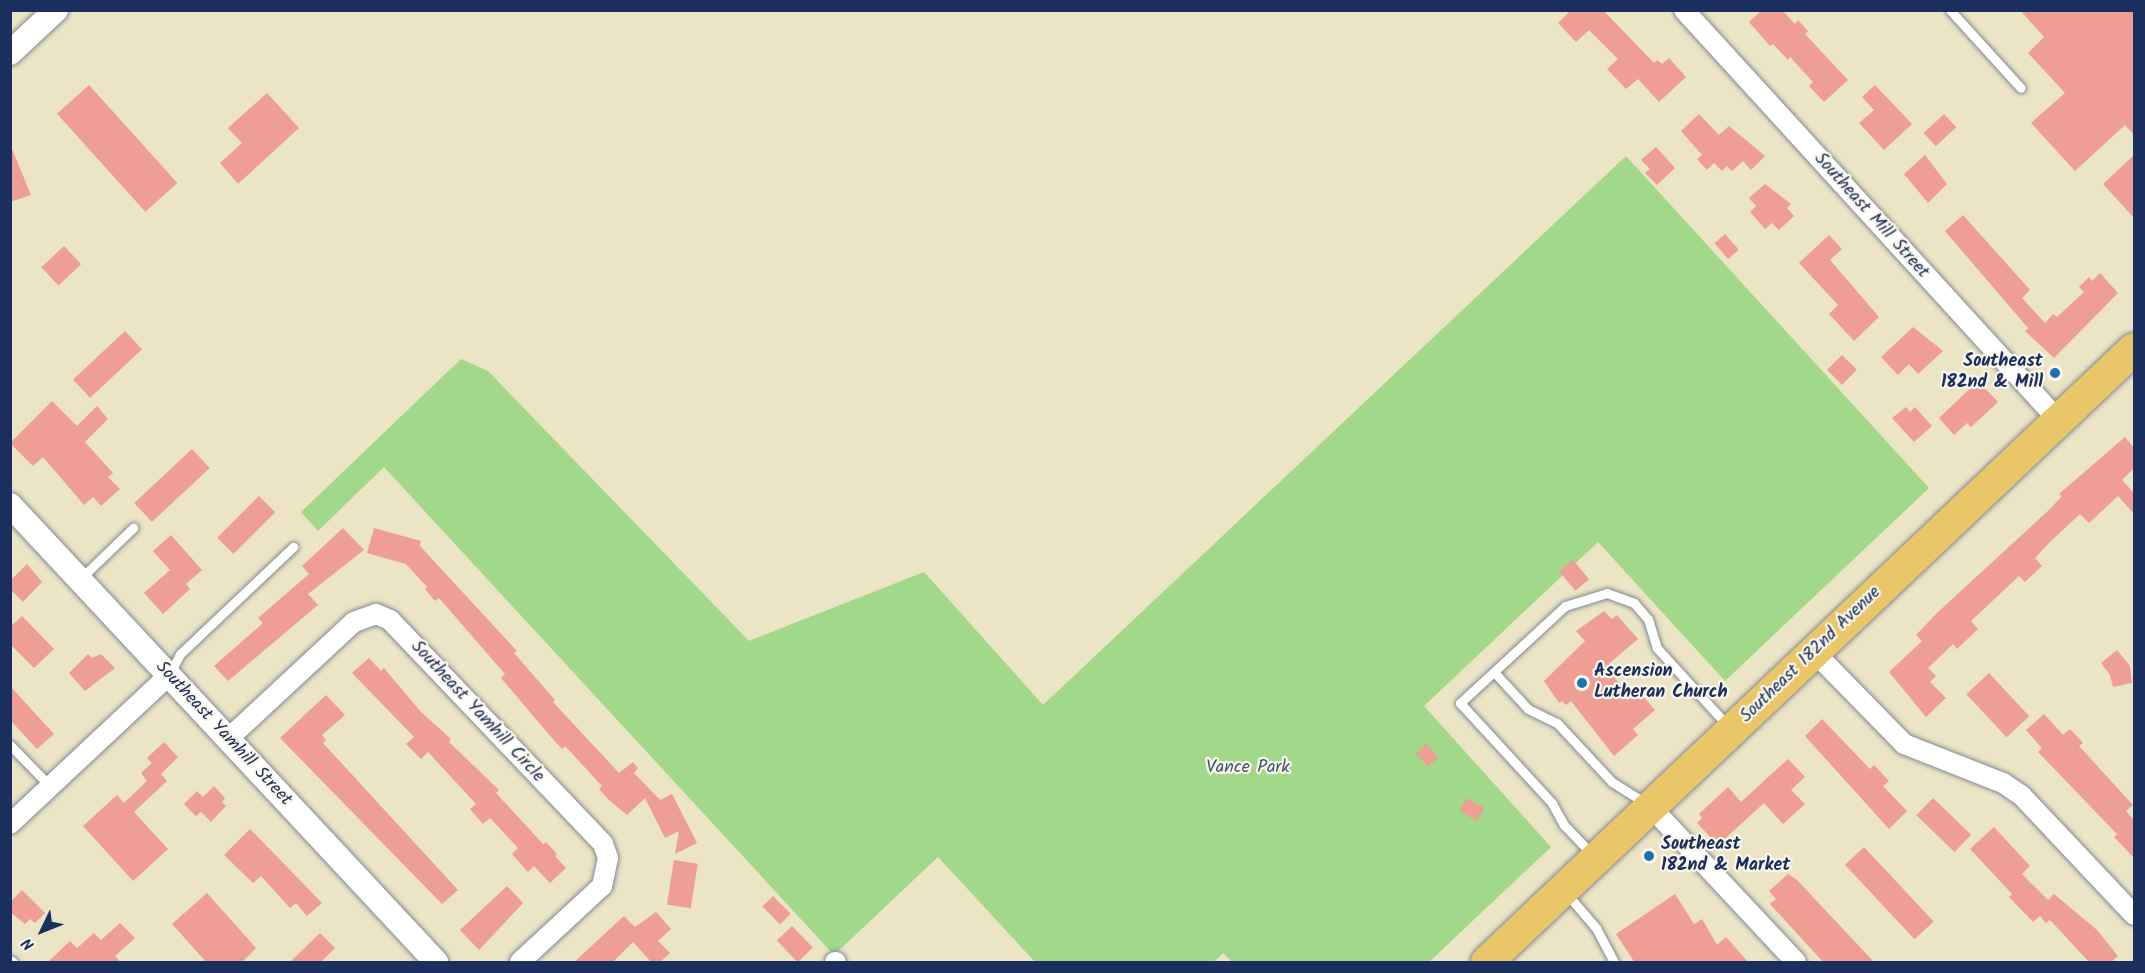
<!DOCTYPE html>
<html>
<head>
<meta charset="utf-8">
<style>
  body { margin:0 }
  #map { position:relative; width:2145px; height:973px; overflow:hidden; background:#ebe4c5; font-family:Kalam,sans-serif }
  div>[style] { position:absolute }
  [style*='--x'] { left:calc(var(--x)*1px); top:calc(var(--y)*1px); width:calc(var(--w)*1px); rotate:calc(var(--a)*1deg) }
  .green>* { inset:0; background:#a1d889 }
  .building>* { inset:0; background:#ee9e92; transform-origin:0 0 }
  .roads { filter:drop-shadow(0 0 2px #838a92) drop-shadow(0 0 2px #838a92) }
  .service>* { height:9px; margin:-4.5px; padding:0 4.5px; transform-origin:4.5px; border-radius:4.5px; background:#fff }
  .minor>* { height:20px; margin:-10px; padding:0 10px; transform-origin:10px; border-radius:10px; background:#fff }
  .tertiary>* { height:24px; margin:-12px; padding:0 12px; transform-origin:12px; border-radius:12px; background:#fff }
  .primary>* { height:32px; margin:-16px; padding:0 16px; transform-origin:16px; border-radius:16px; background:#e9c769 }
  .dots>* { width:16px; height:16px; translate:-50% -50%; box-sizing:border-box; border:3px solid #fbf7ec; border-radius:50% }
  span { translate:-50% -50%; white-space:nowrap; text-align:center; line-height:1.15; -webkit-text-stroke:4.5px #fbf7ec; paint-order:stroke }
  .street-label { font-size:18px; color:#1b2f5e }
  .poi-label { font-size:18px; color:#1b2f5e; font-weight:700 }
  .right { translate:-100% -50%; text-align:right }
  .left { translate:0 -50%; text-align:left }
  .park-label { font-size:18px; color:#3c5969 }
  .frame { position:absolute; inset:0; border:12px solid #1b2f5e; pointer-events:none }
  .north { position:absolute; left:12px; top:901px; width:60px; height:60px; -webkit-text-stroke:4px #fbf7ec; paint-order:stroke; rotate:227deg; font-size:16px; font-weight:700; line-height:24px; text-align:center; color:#1b2f5e }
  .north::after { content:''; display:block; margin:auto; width:21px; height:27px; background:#1b2f5e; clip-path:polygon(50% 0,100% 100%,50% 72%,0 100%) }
</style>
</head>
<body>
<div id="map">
  <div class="green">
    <i style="clip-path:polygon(1626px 156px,1929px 488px,1725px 681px,1598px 542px,1424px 706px,1551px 847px,1429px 962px,1232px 962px,1223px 953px,1214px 962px,1035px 962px,938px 857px,834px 955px,384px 467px,318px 531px,301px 512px,461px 359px,488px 371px,749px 641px,924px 572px,1043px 705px)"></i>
  </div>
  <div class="building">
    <i style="clip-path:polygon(1571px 10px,1603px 10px,1654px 63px,1657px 60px,1662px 64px,1669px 58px,1686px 77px,1659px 102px,1638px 79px,1626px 89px,1607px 69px,1618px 59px,1589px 30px,1576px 42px,1558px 23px)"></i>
    <i style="clip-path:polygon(1762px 10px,1782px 10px,1795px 24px,1798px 20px,1808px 31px,1805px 34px,1848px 80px,1824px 102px,1809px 86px,1813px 82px,1790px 57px,1788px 60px,1773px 44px,1770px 46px,1749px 22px)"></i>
    <i style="clip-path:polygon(2020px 10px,2134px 10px,2134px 135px,2125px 125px,2075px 171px,2031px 123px,2065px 93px,2028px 53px,2044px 37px)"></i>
    <i style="left:89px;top:85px;width:132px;height:43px;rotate:48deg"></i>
    <i style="clip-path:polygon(1875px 85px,1912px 124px,1884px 150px,1859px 123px,1874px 110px,1862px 97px)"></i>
    <i style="clip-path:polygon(267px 93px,299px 128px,238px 184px,220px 163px,242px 143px,228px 128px)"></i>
    <i style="clip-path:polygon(1699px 114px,1719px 135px,1729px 126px,1765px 156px,1751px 170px,1743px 161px,1732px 171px,1727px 166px,1722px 171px,1714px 163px,1707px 170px,1697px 159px,1702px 155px,1681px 131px)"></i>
    <i style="left:1944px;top:114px;width:18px;height:28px;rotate:47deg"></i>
    <i style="clip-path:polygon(10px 144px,31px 195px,10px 202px)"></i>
    <i style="clip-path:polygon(1656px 147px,1675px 168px,1657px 185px,1645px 173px,1650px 169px,1641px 160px)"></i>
    <i style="clip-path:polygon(1925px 155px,1947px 184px,1928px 203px,1904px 174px)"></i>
    <i style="clip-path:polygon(2134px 155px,2134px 218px,2103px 184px)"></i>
    <i style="clip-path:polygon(1765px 184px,1791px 204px,1787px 208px,1794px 216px,1779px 230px,1772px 223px,1765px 229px,1750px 212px,1756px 206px,1749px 198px)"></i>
    <i style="clip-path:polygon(1963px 215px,2030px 290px,2022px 298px,2045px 323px,2053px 314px,2057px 317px,2084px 292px,2079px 287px,2089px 277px,2092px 281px,2100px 273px,2118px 293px,2054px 358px,2025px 331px,2028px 328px,1945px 231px)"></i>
    <i style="left:1725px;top:234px;width:21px;height:14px;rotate:49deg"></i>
    <i style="clip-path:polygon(1829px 235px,1842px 249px,1830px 260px,1879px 317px,1854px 341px,1829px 314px,1838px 305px,1799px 263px)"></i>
    <i style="left:64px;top:246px;width:25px;height:31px;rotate:47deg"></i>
    <i style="clip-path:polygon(1913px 327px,1943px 351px,1918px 374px,1909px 364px,1898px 375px,1881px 357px)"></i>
    <i style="left:125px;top:331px;width:25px;height:71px;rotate:47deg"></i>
    <i style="left:1842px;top:355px;width:21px;height:21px;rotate:45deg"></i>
    <i style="clip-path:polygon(1978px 381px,1998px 402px,1971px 427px,1967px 423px,1954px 435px,1939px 418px)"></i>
    <i style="clip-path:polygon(52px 401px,77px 426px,97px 406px,108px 419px,85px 442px,113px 473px,108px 477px,120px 489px,101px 506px,93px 497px,84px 505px,43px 457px,33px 466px,10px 443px)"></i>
    <i style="clip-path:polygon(1906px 407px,1910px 412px,1915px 407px,1932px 426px,1914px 442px,1892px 418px)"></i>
    <i style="clip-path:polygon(2125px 437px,2134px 448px,2134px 468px,2122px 480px,2134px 493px,2134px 514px,2118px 496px,2089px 523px,2080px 514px,2050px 542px,2035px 558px,2042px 566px,2025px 582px,2019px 576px,1971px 621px,1978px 629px,1957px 649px,1953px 644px,1928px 668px,1936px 676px,1930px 682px,1946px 698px,1926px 717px,1889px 672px,1922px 641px,1916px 635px,1937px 613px,2050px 509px,2062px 496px,2059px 494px)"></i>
    <i style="left:192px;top:449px;width:26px;height:79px;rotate:47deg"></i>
    <i style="left:259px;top:496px;width:23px;height:59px;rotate:45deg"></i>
    <i style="clip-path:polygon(343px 528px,364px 550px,308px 594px,318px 605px,228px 681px,214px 666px,263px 623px,258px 618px,309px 574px,302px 566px)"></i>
    <i style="clip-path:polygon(374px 528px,421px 541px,420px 546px,517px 651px,514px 653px,555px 700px,553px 702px,619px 773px,633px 762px,638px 768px,634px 773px,660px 800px,672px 794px,697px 843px,675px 854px,679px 831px,665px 838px,645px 798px,627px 815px,609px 800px,599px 789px,602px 786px,565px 746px,562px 749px,552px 738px,501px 678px,505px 674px,439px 598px,435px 601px,425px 589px,427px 587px,406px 564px,367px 553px)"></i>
    <i style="clip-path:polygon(171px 535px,202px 570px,186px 584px,190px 589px,163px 614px,144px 593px,170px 570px,153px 551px)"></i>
    <i style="left:1573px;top:560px;width:25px;height:18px;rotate:50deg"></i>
    <i style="clip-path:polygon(27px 564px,42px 582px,23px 602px,10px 589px,10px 581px)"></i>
    <i style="clip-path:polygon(1604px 611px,1612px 619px,1617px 615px,1638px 639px,1605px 667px,1630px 695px,1637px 689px,1655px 710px,1633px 729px,1638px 735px,1614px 756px,1571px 701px,1566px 705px,1562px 701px,1559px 703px,1544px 681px,1585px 641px,1576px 631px)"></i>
    <i style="clip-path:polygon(22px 616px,54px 649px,34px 668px,10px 644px,10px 627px)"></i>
    <i style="clip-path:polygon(2117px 650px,2130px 666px,2132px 683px,2113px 687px,2110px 675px,2101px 663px)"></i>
    <i style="clip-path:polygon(88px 654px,92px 658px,101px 654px,115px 668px,85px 691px,69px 673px)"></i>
    <i style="clip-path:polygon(369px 658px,381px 671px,384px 668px,421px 712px,451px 739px,449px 742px,499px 790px,496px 793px,543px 844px,546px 842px,557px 854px,555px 856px,566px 868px,550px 883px,534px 866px,528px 872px,512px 854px,518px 848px,490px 818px,483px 824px,470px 809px,476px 804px,428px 752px,421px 759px,406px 744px,414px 737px,352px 673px)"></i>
    <i style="left:1989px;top:673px;width:59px;height:31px;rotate:47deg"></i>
    <i style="clip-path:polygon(10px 686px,54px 734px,37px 749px,10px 720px)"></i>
    <i style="clip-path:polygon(326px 695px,345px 715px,322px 735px,326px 740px,323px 743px,458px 890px,442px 904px,280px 738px)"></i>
    <i style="clip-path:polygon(2044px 714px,2063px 735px,2070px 729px,2083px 743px,2079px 746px,2133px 805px,2126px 811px,2134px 820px,2134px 858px,2114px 837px,2117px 834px,2038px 752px,2042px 748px,2026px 730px)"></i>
    <i style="clip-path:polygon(1822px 719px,1870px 769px,1874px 765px,1889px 781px,1883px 786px,1907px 811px,1889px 829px,1805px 736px)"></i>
    <i style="clip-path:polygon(164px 742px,178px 757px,161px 774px,167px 781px,134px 812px,168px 849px,133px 881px,83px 826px,117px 795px,124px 803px,147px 781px,141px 773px,152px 763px,147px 758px)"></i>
    <i style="left:1426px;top:744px;width:18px;height:14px;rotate:47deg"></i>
    <i style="clip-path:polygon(1788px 759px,1805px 777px,1791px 790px,1805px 804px,1783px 824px,1764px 803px,1718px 845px,1697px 823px,1702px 818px,1699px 814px,1728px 787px,1741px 802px)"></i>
    <i style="clip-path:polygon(214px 786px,225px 798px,222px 802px,226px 806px,211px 822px,201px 812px,196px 816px,184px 804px,197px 791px,203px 797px)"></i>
    <i style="left:1467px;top:798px;width:20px;height:15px;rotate:30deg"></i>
    <i style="left:1933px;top:798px;width:53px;height:24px;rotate:44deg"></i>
    <i style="clip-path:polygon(1994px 827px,2030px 866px,2022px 874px,2048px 900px,2054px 894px,2097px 930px,2118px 956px,2110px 963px,2090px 963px,2050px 920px,2046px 923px,2040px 916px,2033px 922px,2009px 897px,2012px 894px,1970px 849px)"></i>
    <i style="clip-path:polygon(250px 829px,322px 903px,307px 916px,296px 903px,290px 908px,261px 876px,253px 883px,224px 855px)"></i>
    <i style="left:1864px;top:847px;width:102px;height:26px;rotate:47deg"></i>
    <i style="left:674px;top:860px;width:24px;height:45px;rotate:9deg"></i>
    <i style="clip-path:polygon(1788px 874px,1797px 880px,1875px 963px,1824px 963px,1770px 904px,1776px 899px,1769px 891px)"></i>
    <i style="clip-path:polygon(507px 886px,523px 903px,479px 950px,460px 930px)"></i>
    <i style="clip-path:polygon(22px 890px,45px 913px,35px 923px,30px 919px,25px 924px,10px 912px,10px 902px)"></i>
    <i style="clip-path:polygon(207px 893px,256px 948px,241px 963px,207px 963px,172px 924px)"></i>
    <i style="clip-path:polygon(1675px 894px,1694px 924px,1702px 919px,1717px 945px,1726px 937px,1749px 963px,1635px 963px,1616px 934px)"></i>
    <i style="left:773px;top:896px;width:25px;height:15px;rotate:45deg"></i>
    <i style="clip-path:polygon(656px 912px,671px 929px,658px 941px,670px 953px,659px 963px,652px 963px,633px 942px,612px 963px,573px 963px,624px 916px,635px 927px)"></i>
    <i style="clip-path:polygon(120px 923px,135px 938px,115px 956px,121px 963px,47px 963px,70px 941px,77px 948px,94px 933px,101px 940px)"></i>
    <i style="left:792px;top:926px;width:30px;height:21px;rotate:46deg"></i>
    <i style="clip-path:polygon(320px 933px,335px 948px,320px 963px,289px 963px)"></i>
  </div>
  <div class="roads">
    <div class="service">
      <i style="--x:1950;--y:10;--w:105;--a:47.7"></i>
      <i style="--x:80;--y:579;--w:74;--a:-43.9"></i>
      <i style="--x:1494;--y:672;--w:50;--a:47.4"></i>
      <i style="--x:1528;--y:709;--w:32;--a:26"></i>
      <i style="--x:1557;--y:723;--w:81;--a:47"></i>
      <i style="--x:1612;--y:782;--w:41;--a:32.2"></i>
      <i style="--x:170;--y:673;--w:21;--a:-62"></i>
      <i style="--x:180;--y:654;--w:156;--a:-43.4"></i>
      <i style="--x:10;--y:745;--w:57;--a:45.7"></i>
      <i style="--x:1593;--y:855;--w:42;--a:-134"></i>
      <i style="--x:1564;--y:825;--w:25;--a:-119"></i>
      <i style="--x:1552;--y:803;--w:136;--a:-132.6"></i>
      <i style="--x:1460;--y:703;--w:143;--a:-42.7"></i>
      <i style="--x:1565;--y:606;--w:44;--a:-17.2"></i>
      <i style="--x:1607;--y:593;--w:29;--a:20"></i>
      <i style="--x:1634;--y:603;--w:21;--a:49"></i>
      <i style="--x:1648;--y:619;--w:30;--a:73"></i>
      <i style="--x:1657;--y:648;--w:105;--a:47.7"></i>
      <i style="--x:1567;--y:894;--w:45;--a:49.5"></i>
      <i style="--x:1596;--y:928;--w:38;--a:62"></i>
      <i style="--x:10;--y:960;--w:4;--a:34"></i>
    </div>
    <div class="minor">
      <i style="--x:1684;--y:10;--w:556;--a:47.62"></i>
      <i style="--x:1814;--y:652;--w:129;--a:45.6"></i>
      <i style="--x:1904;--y:744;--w:106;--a:21.5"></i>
      <i style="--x:2003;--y:783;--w:23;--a:34"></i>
      <i style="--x:2022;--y:796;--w:163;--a:46.7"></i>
      <i style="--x:228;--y:739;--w:172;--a:-42.9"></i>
      <i style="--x:354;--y:622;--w:23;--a:-20"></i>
      <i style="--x:376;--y:614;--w:15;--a:23"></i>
      <i style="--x:390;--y:620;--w:309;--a:46.4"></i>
      <i style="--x:603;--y:844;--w:15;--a:70"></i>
      <i style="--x:608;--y:858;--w:29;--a:102"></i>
      <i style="--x:602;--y:886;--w:112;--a:137.2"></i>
      <i style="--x:1651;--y:807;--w:212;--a:46.9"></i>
      <i style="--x:10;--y:824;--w:218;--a:-43.1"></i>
      <i style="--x:835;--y:962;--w:1;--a:0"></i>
    </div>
    <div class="tertiary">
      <i style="--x:10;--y:53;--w:63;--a:-43.1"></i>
      <i style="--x:10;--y:505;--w:625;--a:47.01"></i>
    </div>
    <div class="primary">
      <i style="--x:1487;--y:962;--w:891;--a:-43.45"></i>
    </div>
  </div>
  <div class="dots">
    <i style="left:2055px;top:373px;background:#1f6fb2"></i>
    <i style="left:1582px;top:683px;background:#1f6fb2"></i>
    <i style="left:1649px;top:856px;background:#1f6fb2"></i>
  </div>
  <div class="street-label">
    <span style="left:1871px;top:216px;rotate:48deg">Southeast Mill Street</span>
    <span style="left:1811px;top:655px;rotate:-44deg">Southeast 182nd Avenue</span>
    <span style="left:477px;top:712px;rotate:47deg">Southeast Yamhill Circle</span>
    <span style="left:223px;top:734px;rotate:47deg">Southeast Yamhill Street</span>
  </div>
  <div class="poi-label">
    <span class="right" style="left:2043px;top:373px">Southeast<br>182nd &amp; Mill</span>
    <span class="left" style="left:1594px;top:683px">Ascension<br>Lutheran Church</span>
    <span class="left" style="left:1661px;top:856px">Southeast<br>182nd &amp; Market</span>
  </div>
  <div class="park-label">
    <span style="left:1248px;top:768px">Vance Park</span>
  </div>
  <div class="frame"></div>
  <div class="north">N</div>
</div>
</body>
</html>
